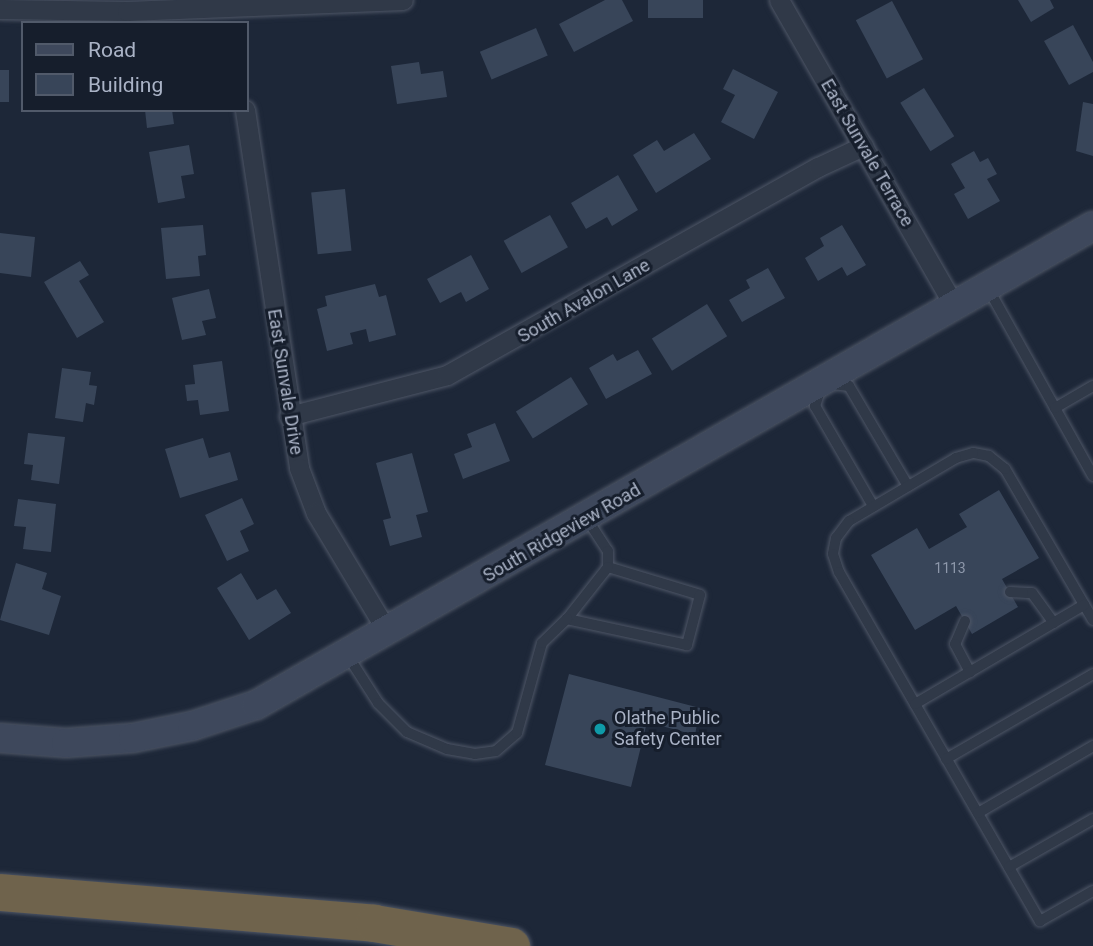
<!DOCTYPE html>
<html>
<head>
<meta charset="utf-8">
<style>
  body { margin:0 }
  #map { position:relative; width:1093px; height:946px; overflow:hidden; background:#1d2738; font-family:Roboto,sans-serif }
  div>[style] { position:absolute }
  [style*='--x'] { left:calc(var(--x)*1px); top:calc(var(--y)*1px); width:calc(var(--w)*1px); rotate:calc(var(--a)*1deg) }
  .building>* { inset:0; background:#384559; transform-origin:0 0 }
  .roads { filter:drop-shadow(0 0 2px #4e5666) drop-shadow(0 0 2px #4e5666) }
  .lane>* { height:10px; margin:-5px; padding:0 5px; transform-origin:5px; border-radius:5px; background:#303948 }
  .street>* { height:19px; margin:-9.5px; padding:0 9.5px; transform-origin:9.5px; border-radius:9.5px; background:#303948 }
  .secondary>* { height:28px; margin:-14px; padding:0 14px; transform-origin:14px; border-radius:14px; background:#3e485c }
  .highway>* { height:37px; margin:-18.5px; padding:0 18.5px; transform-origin:18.5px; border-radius:18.5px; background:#6f634c }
  .dots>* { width:19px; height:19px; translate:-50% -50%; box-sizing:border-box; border:4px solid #161e2c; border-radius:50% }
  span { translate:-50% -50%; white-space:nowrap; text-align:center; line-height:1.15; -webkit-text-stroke:6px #161e2c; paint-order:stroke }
  .number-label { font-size:14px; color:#8e98ab }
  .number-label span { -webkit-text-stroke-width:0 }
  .street-label { font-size:18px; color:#aab3c6 }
  .poi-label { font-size:18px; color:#aab3c6 }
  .left { translate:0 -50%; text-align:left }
  .legend { position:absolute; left:21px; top:21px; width:228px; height:91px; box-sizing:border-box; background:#161e2c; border:2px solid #515a6a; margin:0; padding:9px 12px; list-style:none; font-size:21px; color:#aab3c6 }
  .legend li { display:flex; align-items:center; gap:14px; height:35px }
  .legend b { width:35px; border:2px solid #515a6a }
</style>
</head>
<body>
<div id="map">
  <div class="building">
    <i style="clip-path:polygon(605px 0,622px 0,633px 21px,574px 52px,559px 24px)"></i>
    <i style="left:648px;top:0;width:55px;height:18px"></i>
    <i style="clip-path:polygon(1018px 0,1050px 0,1054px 8px,1031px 22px)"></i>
    <i style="left:892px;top:1px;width:66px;height:41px;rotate:62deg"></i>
    <i style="clip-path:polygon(1073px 25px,1093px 62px,1093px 72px,1069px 85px,1044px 41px)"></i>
    <i style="left:536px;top:28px;width:30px;height:61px;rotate:67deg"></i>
    <i style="clip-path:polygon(419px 62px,421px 74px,443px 71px,447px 97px,397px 104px,391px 66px)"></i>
    <i style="clip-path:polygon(733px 69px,778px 92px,754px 139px,721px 122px,735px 95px,723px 89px)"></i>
    <i style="left:0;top:70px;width:9px;height:32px"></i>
    <i style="left:924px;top:88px;width:57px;height:28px;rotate:58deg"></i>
    <i style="clip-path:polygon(1083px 102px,1093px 104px,1093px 156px,1076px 151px)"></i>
    <i style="clip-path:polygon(145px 110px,172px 110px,174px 124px,147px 128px)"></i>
    <i style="clip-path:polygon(694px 133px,711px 159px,656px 193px,633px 155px,657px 140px,664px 151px)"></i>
    <i style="clip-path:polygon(189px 145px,194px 174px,181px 176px,185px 198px,158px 203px,149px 152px)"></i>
    <i style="clip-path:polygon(974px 151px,980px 162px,988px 158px,997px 174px,987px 179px,1000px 201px,968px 219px,954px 194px,965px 188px,951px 164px)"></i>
    <i style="clip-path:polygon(618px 175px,638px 210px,612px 226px,607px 217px,586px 229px,571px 203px)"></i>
    <i style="left:345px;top:189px;width:62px;height:34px;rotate:84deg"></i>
    <i style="left:550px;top:215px;width:37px;height:53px;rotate:61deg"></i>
    <i style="clip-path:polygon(203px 225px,206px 255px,198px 256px,200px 276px,166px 279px,161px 228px)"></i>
    <i style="clip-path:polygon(842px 225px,866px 265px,847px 276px,842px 267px,818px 281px,805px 258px,824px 246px,820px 238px)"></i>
    <i style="clip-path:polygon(0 233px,35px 237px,31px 277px,0 273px)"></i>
    <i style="clip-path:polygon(471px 255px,489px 289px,466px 302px,461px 292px,440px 303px,427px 279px)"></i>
    <i style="clip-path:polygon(80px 261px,89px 275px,79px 281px,104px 322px,77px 338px,44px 282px)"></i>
    <i style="clip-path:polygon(768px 268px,785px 298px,742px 322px,729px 300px,750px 288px,746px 280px)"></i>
    <i style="clip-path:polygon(375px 284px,379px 297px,386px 295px,396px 335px,369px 342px,366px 329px,350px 333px,353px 344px,327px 351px,317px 309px,327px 306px,325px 296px)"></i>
    <i style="clip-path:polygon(209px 289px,216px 318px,202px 321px,206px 335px,182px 340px,172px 298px)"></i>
    <i style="left:707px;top:304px;width:38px;height:65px;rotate:58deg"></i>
    <i style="clip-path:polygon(638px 350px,652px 374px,606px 399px,589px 368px,613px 354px,617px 361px)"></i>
    <i style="clip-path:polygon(222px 361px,229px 411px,200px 415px,198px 400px,187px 401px,185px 385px,195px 384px,193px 365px)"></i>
    <i style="clip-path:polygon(62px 368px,91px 372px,89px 385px,97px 386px,94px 405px,86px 403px,83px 422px,55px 418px)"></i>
    <i style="left:571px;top:377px;width:32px;height:65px;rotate:58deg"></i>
    <i style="clip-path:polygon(495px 423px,510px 461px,463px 479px,454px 454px,472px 447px,467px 434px)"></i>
    <i style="clip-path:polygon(28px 433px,65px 437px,59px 484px,31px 480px,33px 465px,24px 464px)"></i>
    <i style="clip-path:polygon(203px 438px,209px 458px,230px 452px,238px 480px,180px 498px,165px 449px)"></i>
    <i style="clip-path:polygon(412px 453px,428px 512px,416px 515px,422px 537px,390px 546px,383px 520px,391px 518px,376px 463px)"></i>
    <i style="clip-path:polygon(999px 490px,1039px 558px,1002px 579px,1018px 607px,972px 634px,956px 606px,915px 630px,871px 555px,917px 528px,929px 549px,967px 527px,959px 514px)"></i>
    <i style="clip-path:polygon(242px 498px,254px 524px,240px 531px,249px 551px,227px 561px,205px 515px)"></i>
    <i style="clip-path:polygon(18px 499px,56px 504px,51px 552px,23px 549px,26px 527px,14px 526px)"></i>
    <i style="clip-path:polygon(16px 563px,47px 573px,42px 589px,61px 596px,49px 635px,0 620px)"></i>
    <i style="clip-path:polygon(241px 573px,257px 600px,276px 589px,291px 613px,249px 640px,217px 588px)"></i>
    <i style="clip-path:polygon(569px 674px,700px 708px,695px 735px,647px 722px,631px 787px,545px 765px)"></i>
  </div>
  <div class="roads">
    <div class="lane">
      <i style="--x:989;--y:290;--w:213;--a:60.8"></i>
      <i style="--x:833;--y:384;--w:16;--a:7"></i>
      <i style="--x:849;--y:386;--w:116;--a:59.5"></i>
      <i style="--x:820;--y:390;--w:17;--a:107"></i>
      <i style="--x:815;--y:406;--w:116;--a:59.9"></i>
      <i style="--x:1055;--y:408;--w:44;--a:-30.1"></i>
      <i style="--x:587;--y:519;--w:38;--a:57"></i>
      <i style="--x:608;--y:551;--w:16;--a:90"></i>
      <i style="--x:608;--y:567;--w:96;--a:16.9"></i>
      <i style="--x:700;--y:595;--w:52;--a:104.6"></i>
      <i style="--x:687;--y:645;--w:123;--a:-167.8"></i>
      <i style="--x:567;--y:619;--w:66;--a:-51.7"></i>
      <i style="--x:1010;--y:592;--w:22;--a:3"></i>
      <i style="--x:1032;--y:593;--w:37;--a:54"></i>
      <i style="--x:1093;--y:620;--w:175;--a:-120.2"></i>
      <i style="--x:1005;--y:469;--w:21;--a:-141"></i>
      <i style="--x:989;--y:456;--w:16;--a:-169"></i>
      <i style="--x:973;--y:453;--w:18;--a:164"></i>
      <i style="--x:956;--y:458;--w:124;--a:149.5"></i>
      <i style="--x:849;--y:521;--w:21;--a:127"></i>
      <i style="--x:836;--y:538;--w:16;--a:101"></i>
      <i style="--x:833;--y:554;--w:19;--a:72"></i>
      <i style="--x:839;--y:572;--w:403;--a:60.1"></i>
      <i style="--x:1040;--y:921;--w:61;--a:-29.5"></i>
      <i style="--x:965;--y:621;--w:25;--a:113"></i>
      <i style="--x:955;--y:644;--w:32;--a:62"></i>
      <i style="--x:348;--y:656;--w:56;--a:57.4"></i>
      <i style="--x:378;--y:703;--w:41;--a:45"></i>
      <i style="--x:407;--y:732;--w:43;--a:23"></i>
      <i style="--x:447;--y:749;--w:28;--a:10"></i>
      <i style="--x:475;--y:754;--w:21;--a:-8"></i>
      <i style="--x:496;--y:751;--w:28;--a:-41"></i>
      <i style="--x:517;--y:733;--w:93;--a:-74.5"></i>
      <i style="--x:542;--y:643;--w:35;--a:-44"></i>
      <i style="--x:915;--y:704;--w:196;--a:-30.4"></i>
      <i style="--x:946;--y:759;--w:170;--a:-30"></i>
      <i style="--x:978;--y:813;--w:133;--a:-30.2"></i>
      <i style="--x:1009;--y:867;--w:97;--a:-29.7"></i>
    </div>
    <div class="street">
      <i style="--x:779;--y:0;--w:353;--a:60.2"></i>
      <i style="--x:0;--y:9;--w:127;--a:0.9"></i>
      <i style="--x:127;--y:11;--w:276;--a:-2.3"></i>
      <i style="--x:245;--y:110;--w:362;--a:81.4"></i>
      <i style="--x:299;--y:468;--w:48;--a:69.3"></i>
      <i style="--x:316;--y:513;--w:140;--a:59"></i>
      <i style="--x:289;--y:416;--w:163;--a:-14.5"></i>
      <i style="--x:447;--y:375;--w:425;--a:-29.3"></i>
      <i style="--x:818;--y:167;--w:50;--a:-25"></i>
    </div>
    <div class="secondary">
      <i style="--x:0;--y:738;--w:66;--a:4.3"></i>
      <i style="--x:66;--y:743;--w:67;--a:-4.3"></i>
      <i style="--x:133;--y:738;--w:60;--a:-11.5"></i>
      <i style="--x:192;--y:726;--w:67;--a:-18.2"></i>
      <i style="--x:256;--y:705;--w:964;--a:-29.78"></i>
    </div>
    <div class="highway">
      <i style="--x:0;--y:892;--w:375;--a:4.7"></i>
      <i style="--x:374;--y:923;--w:139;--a:9.5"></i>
    </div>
  </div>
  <div class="dots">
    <i style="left:600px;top:729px;background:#0f9aa8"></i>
  </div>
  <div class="number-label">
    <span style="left:950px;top:568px">1113</span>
  </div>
  <div class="street-label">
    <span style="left:867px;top:153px;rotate:60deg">East Sunvale Terrace</span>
    <span style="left:584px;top:301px;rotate:-30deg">South Avalon Lane</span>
    <span style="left:285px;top:382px;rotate:81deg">East Sunvale Drive</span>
    <span style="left:562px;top:533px;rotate:-30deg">South Ridgeview Road</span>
  </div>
  <div class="poi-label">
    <span class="left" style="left:614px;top:729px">Olathe Public<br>Safety Center</span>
  </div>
  <ul class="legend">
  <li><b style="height:9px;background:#3e485c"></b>Road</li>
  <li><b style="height:19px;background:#384559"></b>Building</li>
  </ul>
</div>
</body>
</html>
